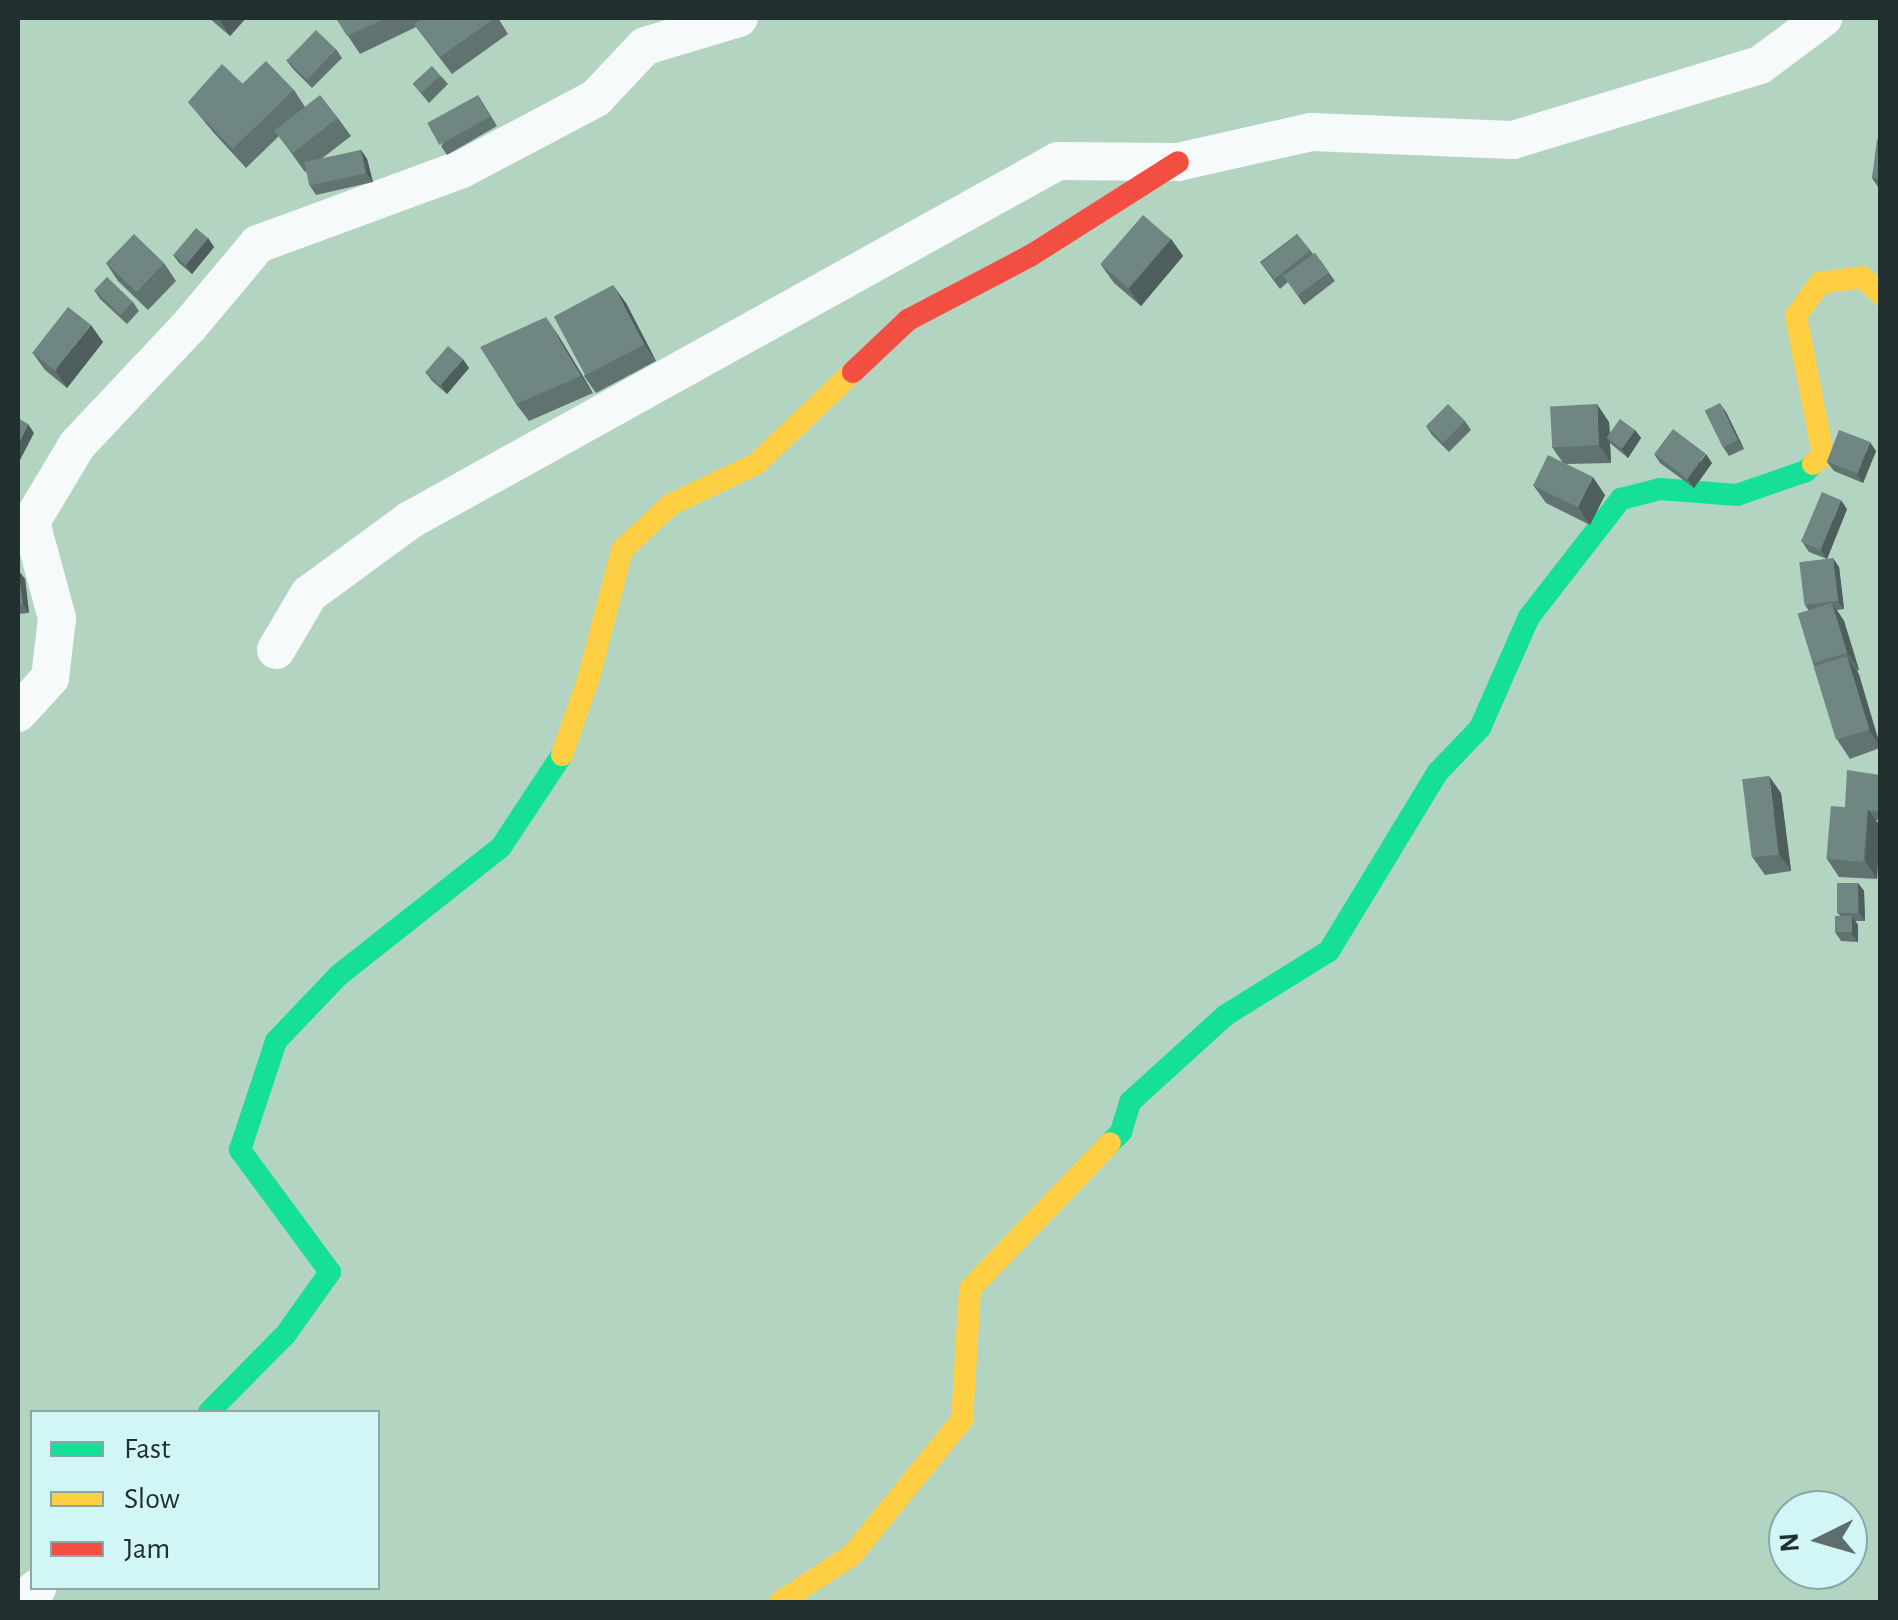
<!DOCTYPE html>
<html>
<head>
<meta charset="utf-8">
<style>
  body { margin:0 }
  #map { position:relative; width:1898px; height:1620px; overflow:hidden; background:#cce1e0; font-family:"Alegreya Sans",sans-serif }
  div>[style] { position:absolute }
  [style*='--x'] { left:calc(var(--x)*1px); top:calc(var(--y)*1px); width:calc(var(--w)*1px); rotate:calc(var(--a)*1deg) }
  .green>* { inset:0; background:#b3d4c1 }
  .street>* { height:38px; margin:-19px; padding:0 19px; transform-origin:19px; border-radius:19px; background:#f7fafa }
  .fast>* { height:22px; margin:-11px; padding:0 11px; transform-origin:11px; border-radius:11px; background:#16e098 }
  .slow>* { height:22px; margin:-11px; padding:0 11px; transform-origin:11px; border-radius:11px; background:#ffcf43 }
  .jam>* { height:22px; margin:-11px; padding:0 11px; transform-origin:11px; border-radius:11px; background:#f24e42 }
  .wall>* { inset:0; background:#607371 }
  .shaded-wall>* { inset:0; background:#4e5e5c }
  .building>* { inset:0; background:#708683; transform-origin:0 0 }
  span { translate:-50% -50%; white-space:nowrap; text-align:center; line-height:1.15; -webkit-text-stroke:10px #d1f6f5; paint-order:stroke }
  .frame { position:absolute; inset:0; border:20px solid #21302f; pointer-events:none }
  .legend { position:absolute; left:30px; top:1410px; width:350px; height:180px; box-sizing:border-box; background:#d1f6f5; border:2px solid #8ba7a6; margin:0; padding:12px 18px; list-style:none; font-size:30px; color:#21302f }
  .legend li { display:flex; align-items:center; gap:20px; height:50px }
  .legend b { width:50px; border:2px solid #8ba7a6 }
  .north { position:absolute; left:1768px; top:1490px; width:100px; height:100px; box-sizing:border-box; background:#d1f6f5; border:2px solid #8ba7a6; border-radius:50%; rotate:265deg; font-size:28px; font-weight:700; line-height:40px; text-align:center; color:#21302f }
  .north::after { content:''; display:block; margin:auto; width:35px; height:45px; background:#5d6e6d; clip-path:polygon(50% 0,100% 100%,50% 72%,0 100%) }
</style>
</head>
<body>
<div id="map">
  <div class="green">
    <i style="clip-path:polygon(evenodd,18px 18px,1880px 18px,1880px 1602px,18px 1602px,18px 18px,32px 1412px,378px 1412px,378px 1588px,32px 1588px,32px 1412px,18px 18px,1788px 1510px,1848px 1510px,1848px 1570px,1788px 1570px,1788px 1510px)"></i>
  </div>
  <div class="street">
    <i style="--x:276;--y:650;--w:65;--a:-59.5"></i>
    <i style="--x:309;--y:594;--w:125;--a:-36.2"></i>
    <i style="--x:410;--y:520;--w:741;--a:-28.99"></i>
    <i style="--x:1058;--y:161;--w:120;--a:0.5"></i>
    <i style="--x:1178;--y:162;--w:136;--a:-12.7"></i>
    <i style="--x:1311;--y:132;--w:202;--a:2.3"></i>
    <i style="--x:1513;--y:140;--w:258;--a:-16.9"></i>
    <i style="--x:1760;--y:65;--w:79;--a:-36.7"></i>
    <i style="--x:18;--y:713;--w:47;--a:-47.6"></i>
    <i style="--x:50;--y:678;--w:60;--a:-83.3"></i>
    <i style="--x:57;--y:618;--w:99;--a:-105.2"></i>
    <i style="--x:31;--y:522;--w:90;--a:-59.1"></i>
    <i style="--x:77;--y:445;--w:165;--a:-46.7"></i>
    <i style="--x:190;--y:325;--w:106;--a:-50"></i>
    <i style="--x:258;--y:244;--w:217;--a:-20.2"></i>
    <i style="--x:462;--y:169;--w:152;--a:-27.9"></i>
    <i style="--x:596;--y:98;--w:71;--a:-46.7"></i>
    <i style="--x:645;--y:46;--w:98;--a:-16.6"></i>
    <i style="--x:22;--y:1602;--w:21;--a:-43"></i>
  </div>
  <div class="fast">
    <i style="--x:1110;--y:1143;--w:16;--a:-45"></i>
    <i style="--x:1121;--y:1132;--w:31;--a:-73"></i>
    <i style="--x:1130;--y:1102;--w:130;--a:-42.2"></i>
    <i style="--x:1226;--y:1015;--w:121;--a:-31.9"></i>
    <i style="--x:1329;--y:951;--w:210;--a:-58.7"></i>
    <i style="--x:1438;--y:772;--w:61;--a:-46.3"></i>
    <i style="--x:1480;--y:728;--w:121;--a:-66.2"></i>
    <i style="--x:1529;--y:617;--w:150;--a:-52.1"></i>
    <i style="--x:1621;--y:499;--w:40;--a:-14.4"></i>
    <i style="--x:1660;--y:489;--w:77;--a:4.5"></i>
    <i style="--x:1737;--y:495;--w:73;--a:-19.2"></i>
    <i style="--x:1806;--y:471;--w:10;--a:-45"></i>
    <i style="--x:209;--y:1412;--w:110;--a:-45.4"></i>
    <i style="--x:286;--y:1334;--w:76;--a:-54.6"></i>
    <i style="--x:330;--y:1272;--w:152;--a:-126.4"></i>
    <i style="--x:240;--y:1150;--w:115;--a:-71.7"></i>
    <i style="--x:276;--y:1041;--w:91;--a:-46.3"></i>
    <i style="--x:339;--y:975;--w:206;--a:-38.3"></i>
    <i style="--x:501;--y:847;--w:110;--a:-56.5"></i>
  </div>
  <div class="slow">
    <i style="--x:1813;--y:464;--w:13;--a:-42"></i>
    <i style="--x:1823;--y:455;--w:142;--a:-101"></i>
    <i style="--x:1796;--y:316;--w:41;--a:-54"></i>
    <i style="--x:1820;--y:283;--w:42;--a:-8.1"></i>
    <i style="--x:1862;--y:277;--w:25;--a:43"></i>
    <i style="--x:562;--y:755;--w:83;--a:-70.9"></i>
    <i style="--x:589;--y:677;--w:131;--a:-75.4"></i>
    <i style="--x:622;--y:550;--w:66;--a:-43.2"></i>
    <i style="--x:670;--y:505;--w:95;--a:-25.5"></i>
    <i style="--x:756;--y:464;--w:134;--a:-43.5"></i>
    <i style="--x:780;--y:1602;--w:86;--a:-33.1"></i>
    <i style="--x:852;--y:1555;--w:174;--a:-50.8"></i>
    <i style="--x:962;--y:1420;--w:131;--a:-86.5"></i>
    <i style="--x:970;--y:1289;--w:202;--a:-46.2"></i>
  </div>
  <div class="jam">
    <i style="--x:853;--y:372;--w:76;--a:-43.4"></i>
    <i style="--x:908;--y:320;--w:138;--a:-27.7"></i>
    <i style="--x:1030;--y:256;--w:175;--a:-32.4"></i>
  </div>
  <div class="wall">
    <i style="clip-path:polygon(209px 18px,246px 18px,230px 36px)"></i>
    <i style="clip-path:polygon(336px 18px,498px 18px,508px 34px,452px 74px,416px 27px,360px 54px)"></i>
    <i style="clip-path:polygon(336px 49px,342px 58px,312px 88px,293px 69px,286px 60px)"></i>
    <i style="clip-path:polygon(441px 76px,448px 84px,429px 103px,413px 84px)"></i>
    <i style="clip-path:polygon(243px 84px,294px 90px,305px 107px,338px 118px,351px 136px,320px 160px,361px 150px,367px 159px,373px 182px,316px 195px,310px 186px,307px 171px,305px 172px,279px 136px,246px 168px,213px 132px,188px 102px)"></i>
    <i style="clip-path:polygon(478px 95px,497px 126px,447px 155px,441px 146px)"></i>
    <i style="clip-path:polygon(1880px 140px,1880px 190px,1872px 178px)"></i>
    <i style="clip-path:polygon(1297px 234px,1313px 254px,1315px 253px,1335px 281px,1304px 305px,1288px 282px,1280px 289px,1260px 262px)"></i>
    <i style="clip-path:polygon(208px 238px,214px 247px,192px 274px,179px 263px,173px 255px)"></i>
    <i style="clip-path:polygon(1171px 239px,1183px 256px,1141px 306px,1114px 283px,1101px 265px)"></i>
    <i style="clip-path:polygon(106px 263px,164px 263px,176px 281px,148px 310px,118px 281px)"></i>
    <i style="clip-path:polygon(94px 290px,133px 302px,139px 311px,127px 324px,100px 299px)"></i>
    <i style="clip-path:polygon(626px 303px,656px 361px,596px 393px,584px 376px)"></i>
    <i style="clip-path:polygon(558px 335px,593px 393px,529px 421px,516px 404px)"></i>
    <i style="clip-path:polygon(103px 342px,67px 388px,45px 370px,32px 352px)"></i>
    <i style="clip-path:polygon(469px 368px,447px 394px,432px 381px,426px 373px)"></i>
    <i style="clip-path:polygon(1726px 412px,1744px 449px,1729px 456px,1723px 447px)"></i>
    <i style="clip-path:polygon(1465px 421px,1471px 430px,1449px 452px,1432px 435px,1426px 426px)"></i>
    <i style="clip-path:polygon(1609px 422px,1610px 433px,1635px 430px,1641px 438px,1628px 458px,1610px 443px,1611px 463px,1566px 464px,1605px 495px,1590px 525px,1546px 503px,1533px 485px,1563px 463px,1552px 447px)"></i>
    <i style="clip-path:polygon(1876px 451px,1863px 483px,1834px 471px,1827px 462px)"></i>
    <i style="clip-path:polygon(1654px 454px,1712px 463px,1694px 488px,1660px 463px)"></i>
    <i style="clip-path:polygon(1847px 509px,1827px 559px,1839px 567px,1844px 609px,1837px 610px,1844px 621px,1859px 670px,1857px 671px,1880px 744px,1880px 748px,1850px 759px,1838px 741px,1816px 668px,1813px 664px,1809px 611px,1805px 605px,1827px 559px,1809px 552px,1803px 543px)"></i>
    <i style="clip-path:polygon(18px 570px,25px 579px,29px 613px,18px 614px)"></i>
    <i style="clip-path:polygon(1880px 775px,1880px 820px,1876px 820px,1880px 826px,1877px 879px,1839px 877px,1827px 859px,1845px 807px)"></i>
    <i style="clip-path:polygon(1781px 793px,1791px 871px,1765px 875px,1753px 858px)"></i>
    <i style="clip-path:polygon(1858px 883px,1864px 891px,1865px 921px,1855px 921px,1858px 925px,1858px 942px,1841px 941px,1835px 932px,1840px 916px,1838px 913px)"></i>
  </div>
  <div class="shaded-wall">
    <i style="clip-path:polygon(218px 18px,246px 18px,230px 36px)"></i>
    <i style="clip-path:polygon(361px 150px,367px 159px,373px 182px,366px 173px)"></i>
    <i style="clip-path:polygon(208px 238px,214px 247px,192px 274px,186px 265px)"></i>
    <i style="clip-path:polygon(1171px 239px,1183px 256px,1141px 306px,1129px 289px)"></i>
    <i style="clip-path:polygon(613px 285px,626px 303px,656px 361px,644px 344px)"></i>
    <i style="clip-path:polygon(546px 317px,558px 335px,593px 393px,581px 376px)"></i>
    <i style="clip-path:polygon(91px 325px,103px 342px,67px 388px,55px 370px)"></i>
    <i style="clip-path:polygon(463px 359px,469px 368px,447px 394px,441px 385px)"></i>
    <i style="clip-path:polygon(1720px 403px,1726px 412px,1744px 449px,1738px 440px)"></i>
    <i style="clip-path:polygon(1597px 404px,1609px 422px,1610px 440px,1607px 438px,1610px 443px,1611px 463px,1599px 445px)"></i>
    <i style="clip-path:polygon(28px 424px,34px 433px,18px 464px,18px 445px)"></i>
    <i style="clip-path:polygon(1635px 430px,1641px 438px,1628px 458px,1622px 449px)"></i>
    <i style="clip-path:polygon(1870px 442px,1876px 451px,1863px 483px,1857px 474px)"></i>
    <i style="clip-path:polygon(1706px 454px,1712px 463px,1694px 488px,1688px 479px)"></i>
    <i style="clip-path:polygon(1593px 477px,1605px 495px,1590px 525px,1578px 507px)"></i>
    <i style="clip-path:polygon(1841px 500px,1847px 509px,1827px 559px,1821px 550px)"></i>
    <i style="clip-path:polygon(1833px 558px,1839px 567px,1844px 609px,1838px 601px)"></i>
    <i style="clip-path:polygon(18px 570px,25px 579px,29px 613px,23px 604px)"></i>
    <i style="clip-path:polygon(1832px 603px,1844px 621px,1859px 670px,1847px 653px)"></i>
    <i style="clip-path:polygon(1847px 656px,1859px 674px,1880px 746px,1869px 730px)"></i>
    <i style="clip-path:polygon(1769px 776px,1781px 793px,1791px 871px,1779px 854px)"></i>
    <i style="clip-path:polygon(1868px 809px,1880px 826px,1877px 879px,1865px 861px)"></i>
    <i style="clip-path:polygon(1858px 883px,1864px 891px,1865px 921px,1859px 912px)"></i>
    <i style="clip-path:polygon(1852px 916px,1858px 925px,1858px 942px,1851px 933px)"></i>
  </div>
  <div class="building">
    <i style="clip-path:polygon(336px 18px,387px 18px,347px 36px)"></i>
    <i style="clip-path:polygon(423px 18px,495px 18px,440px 57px,414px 24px)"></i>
    <i style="left:316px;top:30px;width:28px;height:42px;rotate:44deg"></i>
    <i style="left:266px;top:61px;width:40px;height:85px;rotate:46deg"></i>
    <i style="clip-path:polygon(222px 64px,243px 84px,206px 121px,206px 123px,188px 102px)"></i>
    <i style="left:432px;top:66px;width:13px;height:26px;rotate:48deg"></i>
    <i style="left:320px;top:95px;width:29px;height:58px;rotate:52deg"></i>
    <i style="left:478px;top:95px;width:25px;height:58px;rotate:61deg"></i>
    <i style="clip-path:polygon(1877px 139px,1880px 140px,1880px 179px,1872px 178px)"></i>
    <i style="left:361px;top:150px;width:24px;height:58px;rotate:78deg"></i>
    <i style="left:1143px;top:215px;width:37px;height:65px;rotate:41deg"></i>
    <i style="left:196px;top:228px;width:16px;height:35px;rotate:40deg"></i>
    <i style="left:134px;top:234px;width:42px;height:40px;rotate:44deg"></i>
    <i style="left:1297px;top:234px;width:21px;height:46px;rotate:51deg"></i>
    <i style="left:1315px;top:253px;width:24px;height:39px;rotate:54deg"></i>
    <i style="left:107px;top:277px;width:36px;height:18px;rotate:44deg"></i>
    <i style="left:613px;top:285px;width:67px;height:67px;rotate:62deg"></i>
    <i style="left:68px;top:307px;width:29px;height:58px;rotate:38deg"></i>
    <i style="clip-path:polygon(546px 317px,581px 376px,516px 404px,480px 347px)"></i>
    <i style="left:448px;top:346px;width:20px;height:35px;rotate:41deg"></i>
    <i style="left:1720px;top:403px;width:41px;height:17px;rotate:64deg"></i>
    <i style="left:1448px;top:404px;width:24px;height:31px;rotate:45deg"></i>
    <i style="left:1597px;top:404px;width:41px;height:47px;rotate:87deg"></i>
    <i style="clip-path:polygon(18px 418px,28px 424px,18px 445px)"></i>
    <i style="left:1620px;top:419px;width:19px;height:23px;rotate:36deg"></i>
    <i style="left:1673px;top:429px;width:41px;height:31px;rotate:37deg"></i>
    <i style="left:1839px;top:430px;width:33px;height:34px;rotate:21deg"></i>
    <i style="left:1548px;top:455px;width:50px;height:34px;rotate:26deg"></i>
    <i style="left:1822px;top:492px;width:21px;height:54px;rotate:23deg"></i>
    <i style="left:1833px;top:558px;width:43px;height:34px;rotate:83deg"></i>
    <i style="clip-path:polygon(18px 570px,23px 604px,18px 605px)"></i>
    <i style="left:1832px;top:603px;width:52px;height:36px;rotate:73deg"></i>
    <i style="left:1847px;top:656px;width:77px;height:35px;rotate:73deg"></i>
    <i style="clip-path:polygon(1847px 770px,1880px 775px,1880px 812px,1845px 807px)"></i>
    <i style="left:1769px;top:776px;width:79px;height:27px;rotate:83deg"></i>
    <i style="left:1831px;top:806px;width:37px;height:53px;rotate:5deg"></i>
    <i style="left:1837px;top:883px;width:21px;height:30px"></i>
    <i style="left:1835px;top:916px;width:17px;height:16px"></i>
  </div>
  <div class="frame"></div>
  <ul class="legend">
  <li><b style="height:12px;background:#16e098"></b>Fast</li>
  <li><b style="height:12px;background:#ffcf43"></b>Slow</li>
  <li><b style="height:12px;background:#f24e42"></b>Jam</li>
  </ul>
  <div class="north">N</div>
</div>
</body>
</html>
